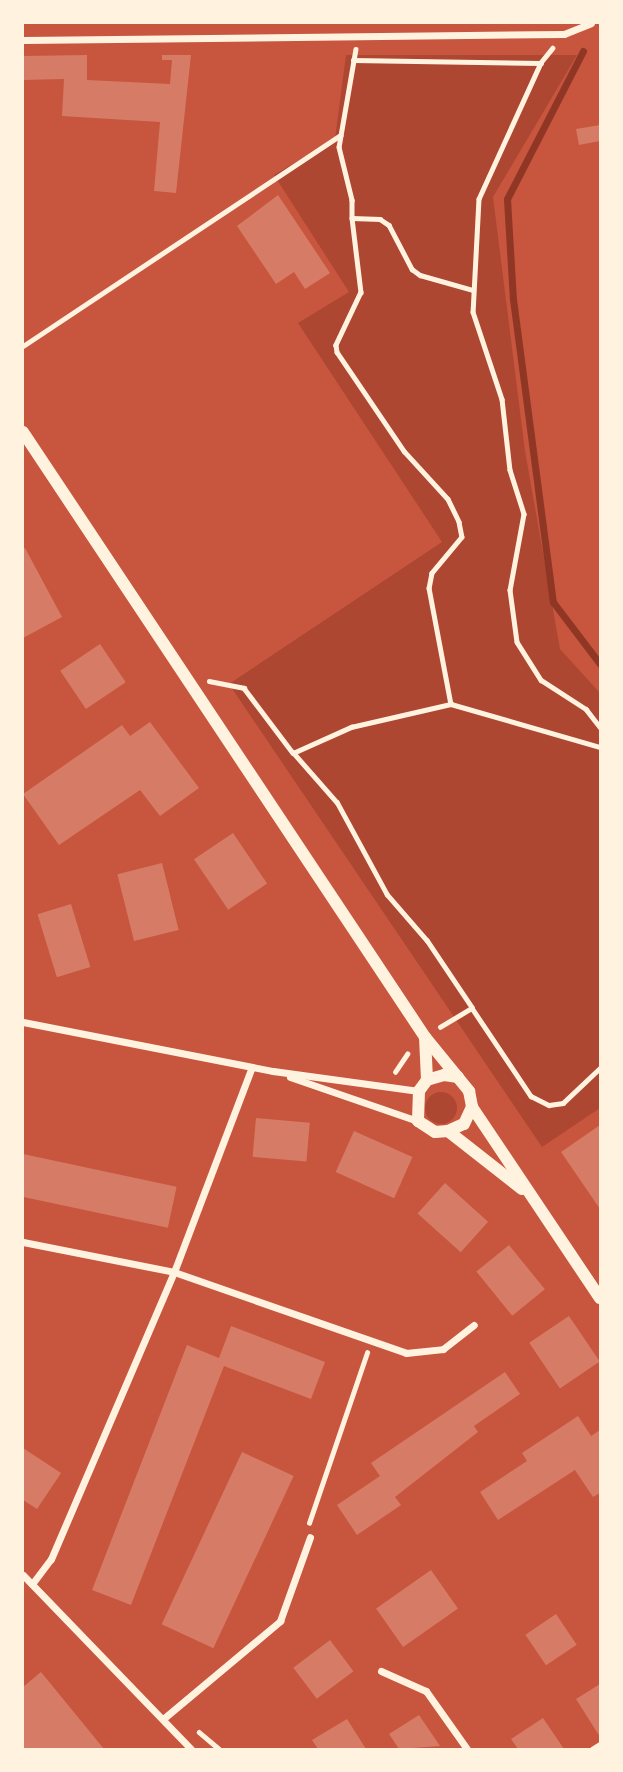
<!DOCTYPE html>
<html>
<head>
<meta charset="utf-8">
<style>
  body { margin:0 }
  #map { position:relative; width:623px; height:1772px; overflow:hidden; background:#c8553d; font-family:"Source Sans 3",sans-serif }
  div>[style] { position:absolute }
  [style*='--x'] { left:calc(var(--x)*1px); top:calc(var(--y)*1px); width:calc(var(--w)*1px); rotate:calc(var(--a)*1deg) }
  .green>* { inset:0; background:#ae4732 }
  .round { border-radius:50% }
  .stream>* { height:7px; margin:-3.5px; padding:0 3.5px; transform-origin:3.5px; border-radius:3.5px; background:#8f3625 }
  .building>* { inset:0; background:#d67c66; transform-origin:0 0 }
  .path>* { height:4.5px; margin:-2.25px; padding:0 2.25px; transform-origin:2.25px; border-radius:2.25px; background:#fff3e0 }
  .minor>* { height:7px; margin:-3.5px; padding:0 3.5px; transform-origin:3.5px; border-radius:3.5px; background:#fff3e0 }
  .tertiary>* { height:12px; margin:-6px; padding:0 6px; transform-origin:6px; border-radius:6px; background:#fff3e0 }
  span { translate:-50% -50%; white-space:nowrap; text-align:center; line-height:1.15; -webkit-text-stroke:6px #fff3e0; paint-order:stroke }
  .frame { position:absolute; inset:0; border:24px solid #fff3e0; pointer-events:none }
</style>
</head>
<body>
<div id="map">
  <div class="green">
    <i style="clip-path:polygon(346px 55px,577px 55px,493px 197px,525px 451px,560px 649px,600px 693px,600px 1108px,542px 1147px,229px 684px,442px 542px,298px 323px,349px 292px,274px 175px,335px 139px)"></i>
    <i class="round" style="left:425px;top:1092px;width:32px;height:32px"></i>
  </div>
  <div class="stream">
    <i style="--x:583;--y:51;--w:166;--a:117.2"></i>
    <i style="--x:507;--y:199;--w:100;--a:86.6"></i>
    <i style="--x:513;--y:299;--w:306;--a:82.5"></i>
    <i style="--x:553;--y:602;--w:78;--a:52.8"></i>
  </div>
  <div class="building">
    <i style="clip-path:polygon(87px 55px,87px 80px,170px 84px,172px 60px,162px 60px,162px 55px,191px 55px,176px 193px,154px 191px,160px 122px,62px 116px,64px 79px,23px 80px,23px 56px)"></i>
    <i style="clip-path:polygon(600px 125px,600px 141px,579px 145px,576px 129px)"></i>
    <i style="clip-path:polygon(278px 195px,330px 273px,305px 289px,294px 272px,276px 284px,237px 226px)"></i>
    <i style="clip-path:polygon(25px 548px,62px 617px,23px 638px,23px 549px)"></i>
    <i style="left:100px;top:644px;width:46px;height:48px;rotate:56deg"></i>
    <i style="clip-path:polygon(150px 722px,199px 788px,160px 816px,140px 790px,59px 845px,23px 794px,122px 725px,130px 736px)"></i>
    <i style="left:233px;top:833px;width:61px;height:47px;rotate:56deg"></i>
    <i style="left:162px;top:863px;width:69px;height:46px;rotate:76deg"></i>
    <i style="left:71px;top:904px;width:66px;height:35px;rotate:73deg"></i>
    <i style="left:256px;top:1118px;width:54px;height:39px;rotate:5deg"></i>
    <i style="clip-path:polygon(600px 1125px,600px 1209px,561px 1152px)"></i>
    <i style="left:354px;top:1131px;width:64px;height:45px;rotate:24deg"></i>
    <i style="left:23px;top:1154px;width:157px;height:42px;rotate:12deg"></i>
    <i style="left:445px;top:1183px;width:58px;height:41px;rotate:42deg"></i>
    <i style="left:509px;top:1245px;width:57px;height:42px;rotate:51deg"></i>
    <i style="left:569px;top:1316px;width:55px;height:48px;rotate:56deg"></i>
    <i style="clip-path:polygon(231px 1326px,325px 1362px,311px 1399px,224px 1366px,131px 1605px,92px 1590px,187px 1345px,219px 1358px)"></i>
    <i style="clip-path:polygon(505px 1372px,520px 1394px,474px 1426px,478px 1432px,395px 1497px,401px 1505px,357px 1535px,337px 1505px,380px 1476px,371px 1463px)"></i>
    <i style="clip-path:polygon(578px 1416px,591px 1436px,600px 1430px,600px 1493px,593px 1497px,575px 1470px,498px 1520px,480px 1492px,527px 1461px,522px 1453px)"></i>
    <i style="clip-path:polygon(23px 1448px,61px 1473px,37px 1509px,23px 1500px)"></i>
    <i style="left:242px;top:1452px;width:57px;height:190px;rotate:25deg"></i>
    <i style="left:431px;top:1570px;width:47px;height:67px;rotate:55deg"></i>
    <i style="left:556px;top:1614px;width:37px;height:37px;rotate:56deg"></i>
    <i style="left:330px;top:1640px;width:39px;height:46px;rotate:53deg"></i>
    <i style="clip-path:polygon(41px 1672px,104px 1749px,23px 1749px,23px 1687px)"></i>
    <i style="clip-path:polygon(600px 1684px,600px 1737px,576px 1699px)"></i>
    <i style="clip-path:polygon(419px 1715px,440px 1746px,399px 1749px,389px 1734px)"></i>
    <i style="clip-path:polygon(543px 1718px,564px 1749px,518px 1749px,511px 1739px)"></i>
    <i style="clip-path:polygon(347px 1719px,366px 1749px,318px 1749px,312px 1740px)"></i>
  </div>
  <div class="path">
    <i style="--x:553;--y:48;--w:19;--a:129"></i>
    <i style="--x:541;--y:63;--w:149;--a:114.5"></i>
    <i style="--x:479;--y:199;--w:113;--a:93"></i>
    <i style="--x:473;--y:312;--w:92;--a:71.6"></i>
    <i style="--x:502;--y:399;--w:71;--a:83.6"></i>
    <i style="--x:510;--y:470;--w:46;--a:72.3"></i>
    <i style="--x:524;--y:514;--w:77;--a:100.4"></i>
    <i style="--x:510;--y:590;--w:52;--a:82.3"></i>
    <i style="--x:517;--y:642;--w:45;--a:57.7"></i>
    <i style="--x:541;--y:680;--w:54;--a:32.8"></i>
    <i style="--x:586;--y:709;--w:23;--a:52"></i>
    <i style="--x:356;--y:49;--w:99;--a:99.8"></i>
    <i style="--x:339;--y:147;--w:55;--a:76.2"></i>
    <i style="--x:352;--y:200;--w:18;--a:90"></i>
    <i style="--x:352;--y:218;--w:28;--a:2"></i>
    <i style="--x:380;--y:219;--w:11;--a:34"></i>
    <i style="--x:389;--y:225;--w:50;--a:62.4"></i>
    <i style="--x:412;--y:269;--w:10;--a:37"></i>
    <i style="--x:420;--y:275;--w:55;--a:15.8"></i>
    <i style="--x:353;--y:60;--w:188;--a:0.9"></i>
    <i style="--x:352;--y:218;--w:75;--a:83.1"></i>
    <i style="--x:361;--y:292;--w:59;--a:115.3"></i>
    <i style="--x:336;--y:345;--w:7;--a:82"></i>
    <i style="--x:337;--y:352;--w:120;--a:55.9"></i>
    <i style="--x:404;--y:451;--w:65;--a:47.5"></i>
    <i style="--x:448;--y:499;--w:25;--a:64"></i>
    <i style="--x:459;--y:522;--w:15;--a:79"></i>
    <i style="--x:462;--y:537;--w:47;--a:129.8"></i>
    <i style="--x:432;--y:573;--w:15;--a:101"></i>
    <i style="--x:429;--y:588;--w:118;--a:79.3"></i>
    <i style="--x:23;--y:346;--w:381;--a:-33.6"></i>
    <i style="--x:209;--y:681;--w:36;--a:11"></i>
    <i style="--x:244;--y:688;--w:81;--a:53"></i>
    <i style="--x:472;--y:1008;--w:81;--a:-123.9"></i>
    <i style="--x:427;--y:941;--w:61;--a:-131"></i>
    <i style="--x:387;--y:895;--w:105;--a:-118.5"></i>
    <i style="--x:337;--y:803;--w:67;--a:-131.3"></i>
    <i style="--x:293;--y:753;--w:64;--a:-24.1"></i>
    <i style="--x:351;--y:727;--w:103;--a:-13"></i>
    <i style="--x:451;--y:704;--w:155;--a:16.1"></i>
    <i style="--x:440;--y:1027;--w:37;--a:-31"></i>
    <i style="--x:472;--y:1008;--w:106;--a:56.2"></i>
    <i style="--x:531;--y:1096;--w:20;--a:27"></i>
    <i style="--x:549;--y:1105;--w:14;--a:-8"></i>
    <i style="--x:563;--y:1103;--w:51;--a:-43.4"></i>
    <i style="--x:395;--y:1072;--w:22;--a:-56"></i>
    <i style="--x:309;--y:1523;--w:180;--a:-71.2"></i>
    <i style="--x:199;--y:1732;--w:26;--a:40"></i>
    <i style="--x:592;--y:1749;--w:9;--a:-32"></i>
  </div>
  <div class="minor">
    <i style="--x:23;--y:40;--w:541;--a:-0.64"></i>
    <i style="--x:564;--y:34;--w:29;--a:-22"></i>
    <i style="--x:23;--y:1022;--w:255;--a:11.1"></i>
    <i style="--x:273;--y:1071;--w:147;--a:7.8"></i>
    <i style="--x:290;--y:1077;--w:135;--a:19"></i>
    <i style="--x:23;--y:1242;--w:154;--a:11.2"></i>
    <i style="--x:174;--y:1272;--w:246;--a:19.2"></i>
    <i style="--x:406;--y:1353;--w:37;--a:-6"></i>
    <i style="--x:443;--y:1349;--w:39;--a:-38"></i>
    <i style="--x:23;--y:1575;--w:242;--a:46"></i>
    <i style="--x:32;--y:1584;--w:31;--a:-53"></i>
    <i style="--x:51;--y:1559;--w:312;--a:-66.8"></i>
    <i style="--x:174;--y:1272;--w:219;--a:-69.2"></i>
    <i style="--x:381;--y:1671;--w:49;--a:24"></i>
    <i style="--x:426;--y:1691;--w:71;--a:54.7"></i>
    <i style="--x:163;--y:1719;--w:153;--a:-39.9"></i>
    <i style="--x:280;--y:1621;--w:89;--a:-70.3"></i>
  </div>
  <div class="tertiary">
    <i style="--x:23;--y:432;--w:726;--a:56.4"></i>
    <i style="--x:425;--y:1037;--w:70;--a:50.8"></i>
    <i style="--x:469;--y:1091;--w:16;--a:79"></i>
    <i style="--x:472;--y:1107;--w:230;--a:56.2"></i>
    <i style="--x:425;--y:1037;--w:43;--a:87.3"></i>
    <i style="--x:458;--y:1077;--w:14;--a:-172"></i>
    <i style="--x:444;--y:1075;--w:18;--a:164"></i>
    <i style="--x:427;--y:1080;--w:14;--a:126"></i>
    <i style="--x:419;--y:1091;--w:30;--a:92"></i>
    <i style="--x:418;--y:1121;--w:20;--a:33"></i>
    <i style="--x:435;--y:1132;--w:13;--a:-4"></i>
    <i style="--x:448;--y:1131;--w:17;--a:-24"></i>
    <i style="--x:464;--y:1124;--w:19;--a:-65"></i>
    <i style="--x:448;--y:1131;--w:94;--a:38.1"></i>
  </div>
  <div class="frame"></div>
</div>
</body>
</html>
